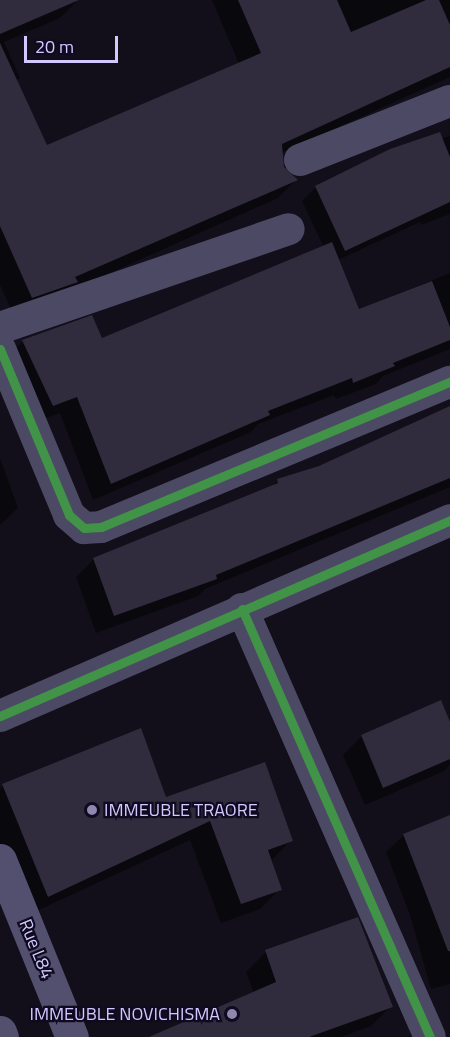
<!DOCTYPE html>
<html>
<head>
<meta charset="utf-8">
<style>
	body { margin:0 }
	#map { position:relative; width:450px; height:1037px; overflow:hidden; background:#120f1a; font-family:"Titillium Web",sans-serif }
	div>[style] { position:absolute }
	.shadow>* { inset:0; background:#0007 }
	.building>* { inset:0; background:#302c3e }
	.street>* { height:32px; margin:-16px; padding:0 16px; transform-origin:16px; border-radius:16px; background:#4c4964 }
	.secondary>* { height:33px; margin:-16.5px; padding:0 16.5px; transform-origin:16.5px; border-radius:16.5px; background:#53506f }
	.cycleway>* { height:9px; margin:-4.5px; padding:0 4.5px; transform-origin:4.5px; border-radius:4.5px; background:#419447 }
	.dots>* { width:16px; height:16px; translate:-50% -50%; box-sizing:border-box; border:3px solid #0f0a1f; border-radius:50% }
	span { translate:-50% -50%; white-space:nowrap; text-align:center; line-height:1.15; -webkit-text-stroke:4.5px #0f0a1f; paint-order:stroke }
	.poi-label { font-size:18px; color:#d1c9ff }
	.left { translate:0 -50%; text-align:left }
	.right { translate:-100% -50%; text-align:right }
	.street-label { font-size:18px; color:#d1c9ff }
	.scale { position:absolute; left:24px; top:36px; width:94px; height:27px; box-sizing:border-box; border:3px solid #d1c9ff; border-top:0; padding-left:8px; font-size:18px; line-height:21px; white-space:nowrap; color:#d1c9ff; -webkit-text-stroke:4px #0f0a1f; paint-order:stroke }
</style>
</head>
<body>
<div id="map">
	<div class="shadow">
		<i style="clip-path:polygon(0 0,78px 0,60px 18px,4px 42px,20px 78px,16px 82px,47px 147px,239px 64px,212px 0,450px 0,450px 77px,281px 153px,282px 168px,296px 180px,278px 198px,14px 316px,0 285px)"></i>
		<i style="clip-path:polygon(450px 136px,450px 214px,421px 225px,420px 222px,338px 260px,358px 311px,450px 273px,450px 349px,383px 376px,376px 384px,336px 399px,334px 395px,258px 424px,251px 432px,93px 500px,60px 413px,35px 422px,6px 358px,23px 341px,101px 339px,324px 248px,302px 201px,316px 187px,391px 151px)"></i>
		<i style="clip-path:polygon(450px 408px,450px 487px,205px 589px,198px 596px,96px 633px,76px 577px,94px 559px,270px 488px,278px 481px,320px 467px)"></i>
		<i style="clip-path:polygon(0 458px,18px 508px,0 525px)"></i>
		<i style="clip-path:polygon(440px 702px,450px 726px,450px 765px,444px 771px,365px 805px,343px 755px,362px 736px)"></i>
		<i style="clip-path:polygon(3px 785px,165px 799px,291px 840px,272px 860px,280px 889px,260px 909px,221px 923px,190px 840px,28px 915px,0 846px,0 789px)"></i>
		<i style="clip-path:polygon(450px 817px,450px 984px,431px 989px,410px 915px,386px 852px,404px 835px)"></i>
		<i style="clip-path:polygon(266px 952px,391px 1006px,371px 1026px,341px 1037px,152px 1037px,254px 993px,246px 972px)"></i>
	</div>
	<div class="building">
		<i style="clip-path:polygon(0 0,79px 0,0 34px)"></i>
		<i style="clip-path:polygon(238px 0,337px 0,351px 32px,426px 0,439px 0,450px 25px,450px 67px,282px 144px,284px 167px,298px 180px,75px 277px,78px 282px,32px 298px,0 226px,0 43px,47px 145px,261px 53px)"></i>
		<i style="clip-path:polygon(440px 132px,450px 157px,450px 202px,345px 251px,315px 186px,390px 149px)"></i>
		<i style="clip-path:polygon(332px 242px,359px 309px,432px 281px,450px 327px,450px 340px,393px 363px,395px 366px,353px 383px,352px 378px,268px 411px,270px 415px,111px 484px,77px 397px,53px 406px,22px 340px,92px 315px,102px 338px)"></i>
		<i style="clip-path:polygon(450px 406px,450px 478px,216px 575px,217px 579px,114px 616px,93px 558px,278px 483px,277px 479px,319px 466px)"></i>
		<i style="clip-path:polygon(441px 700px,450px 722px,450px 759px,383px 788px,361px 735px)"></i>
		<i style="clip-path:polygon(141px 728px,166px 797px,265px 762px,293px 841px,268px 850px,282px 890px,241px 904px,210px 821px,48px 897px,2px 784px)"></i>
		<i style="clip-path:polygon(450px 815px,450px 951px,448px 951px,403px 834px)"></i>
		<i style="clip-path:polygon(358px 917px,393px 1007px,309px 1037px,149px 1037px,276px 982px,265px 950px)"></i>
	</div>
	<div class="street">
		<i style="left:300px;top:160px;width:161px;rotate:-21.5deg"></i>
		<i style="left:0;top:328px;width:305px;rotate:-18.9deg"></i>
		<i style="left:0;top:349px;width:180px;rotate:67.4deg"></i>
		<i style="left:69px;top:515px;width:20px;rotate:41deg"></i>
		<i style="left:84px;top:528px;width:17px;rotate:-3deg"></i>
		<i style="left:101px;top:527px;width:378px;rotate:-22.6deg"></i>
		<i style="left:242px;top:609px;width:467px;rotate:66.3deg"></i>
		<i style="left:0;top:716px;width:491px;rotate:-23.5deg"></i>
	</div>
	<div class="secondary">
		<i style="left:0;top:860px;width:191px;rotate:67.9deg"></i>
		<i style="left:0;top:1032px;width:5px;rotate:68deg"></i>
	</div>
	<div class="cycleway">
		<i style="left:0;top:349px;width:180px;rotate:67.4deg"></i>
		<i style="left:69px;top:515px;width:20px;rotate:41deg"></i>
		<i style="left:84px;top:528px;width:17px;rotate:-3deg"></i>
		<i style="left:101px;top:527px;width:378px;rotate:-22.6deg"></i>
		<i style="left:242px;top:609px;width:467px;rotate:66.3deg"></i>
		<i style="left:0;top:716px;width:491px;rotate:-23.5deg"></i>
	</div>
	<div class="dots">
		<i style="left:92px;top:810px;background:#8e88af"></i>
		<i style="left:232px;top:1014px;background:#8e88af"></i>
	</div>
	<div class="poi-label">
		<span class="left" style="left:104px;top:810px">IMMEUBLE TRAORE</span>
		<span class="right" style="left:220px;top:1014px">IMMEUBLE NOVICHISMA</span>
	</div>
	<div class="street-label">
		<span style="left:36px;top:949px;rotate:68deg">Rue L84</span>
	</div>
	<div class="scale">20 m</div>
</div>
</body>
</html>
